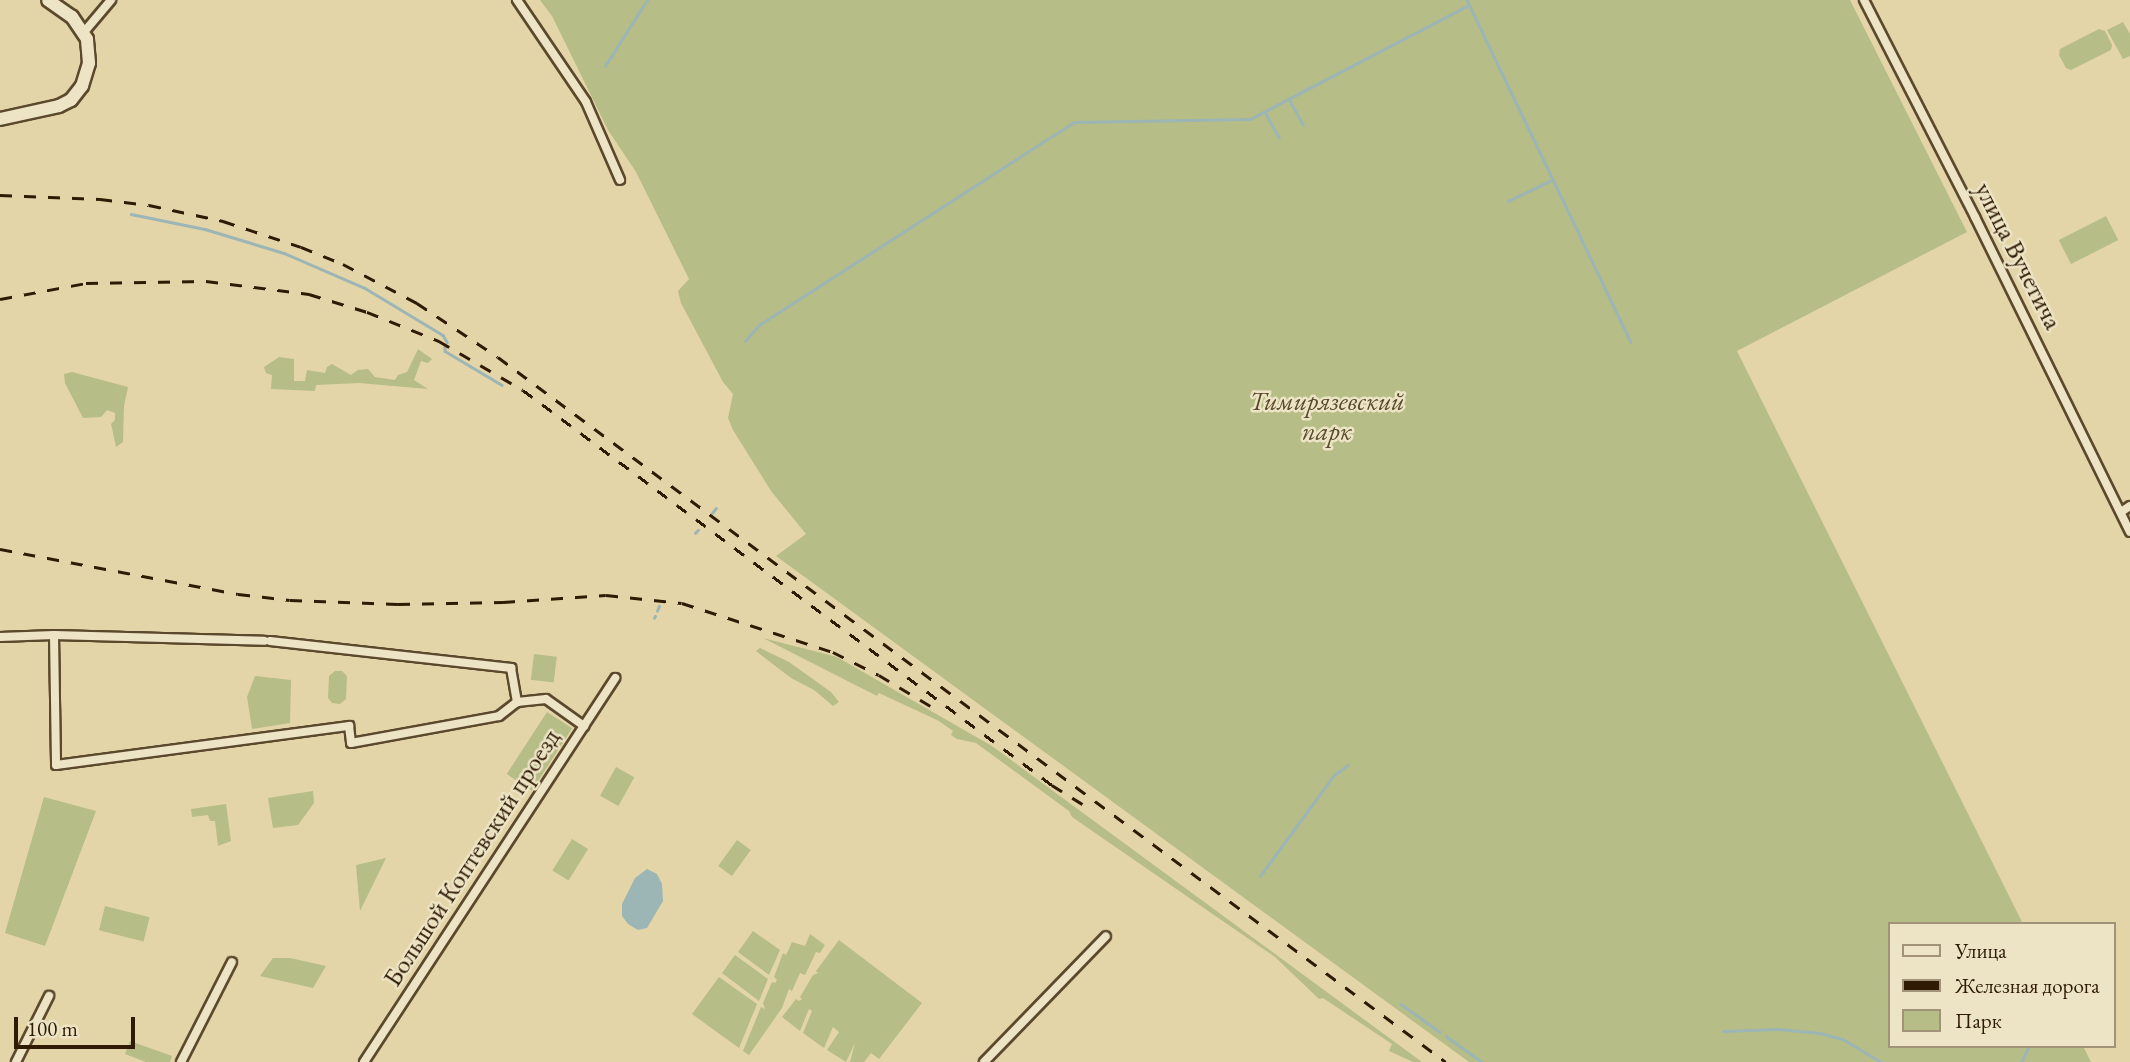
<!DOCTYPE html>
<html>
<head>
<meta charset="utf-8">
<style>
	body { margin:0 }
	#map { position:relative; width:2130px; height:1062px; overflow:hidden; background:#e4d5a8; font-family:"EB Garamond",serif }
	div>[style] { position:absolute }
	.green>* { inset:0; background:#b6bd86; transform-origin:0 0 }
	.water>* { inset:0; background:#9cb5b5 }
	.stream>* { height:2.5px; margin:-1.25px; padding:0 1.25px; transform-origin:1.25px; border-radius:1.25px; background:#9cb5b5 }
	.roads { filter:drop-shadow(2px 0 #5c492d) drop-shadow(-2px 0 #5c492d) drop-shadow(0 2px #5c492d) drop-shadow(0 -2px #5c492d) }
	.street>* { height:8px; margin:-4px; padding:0 4px; transform-origin:4px; border-radius:4px; background:#ede4c6 }
	.secondary>* { height:12px; margin:-6px; padding:0 6px; transform-origin:6px; border-radius:6px; background:#ede4c6 }
	.rail>* { height:2.5px; margin-top:-1.25px; transform-origin:0; background:repeating-linear-gradient(90deg,#2f1a04 0 12px,transparent 0 24px) }
	span { translate:-50% -50%; white-space:nowrap; text-align:center; line-height:1.15; -webkit-text-stroke:5px #ede4c6; paint-order:stroke }
	.street-label { font-size:26px; color:#2f1a04 }
	.park-label { font-size:26px; color:#584b2b; font-style:italic }
	.legend { position:absolute; left:1888px; top:922px; width:228px; height:126px; box-sizing:border-box; background:#ede4c6; border:2px solid #a19378; margin:0; padding:9px 12px; list-style:none; font-size:21px; color:#2f1a04 }
	.legend li { display:flex; align-items:center; gap:14px; height:35px }
	.legend b { width:35px; border:2px solid #a19378 }
	.scale { position:absolute; left:14px; top:1017px; width:121px; height:32px; box-sizing:border-box; border:4px solid #2f1a04; border-top:0; padding-left:9px; font-size:21px; line-height:24px; white-space:nowrap; color:#2f1a04; -webkit-text-stroke:5px #ede4c6; paint-order:stroke }
</style>
</head>
<body>
<div id="map">
	<div class="green">
		<i style="clip-path:polygon(540px 0,1850px 0,1967px 232px,1737px 351px,2023px 924px,1890px 924px,1890px 1046px,2083px 1046px,2091px 1062px,1469px 1062px,776px 556px,806px 534px,771px 491px,733px 430px,728px 418px,733px 394px,723px 382px,681px 303px,678px 291px,689px 279px,636px 172px,608px 130px,552px 16px)"></i>
		<i style="clip-path:polygon(2123px 22px,2130px 34px,2130px 56px,2123px 59px,2107px 30px)"></i>
		<i style="clip-path:polygon(2099px 29px,2105px 31px,2112px 45px,2111px 50px,2071px 70px,2066px 68px,2059px 55px,2060px 49px)"></i>
		<i style="left:2106px;top:216px;width:27px;height:53px;rotate:63deg"></i>
		<i style="clip-path:polygon(418px 349px,432px 359px,428px 363px,421px 361px,414px 380px,428px 389px,359px 383px,316px 385px,315px 391px,271px 389px,272px 375px,266px 373px,264px 367px,279px 357px,294px 359px,294px 381px,305px 381px,307px 370px,325px 373px,327px 367px,332px 364px,351px 375px,358px 370px,368px 369px,375px 377px,395px 380px,398px 375px,407px 372px)"></i>
		<i style="clip-path:polygon(72px 372px,128px 387px,124px 406px,123px 442px,116px 447px,111px 424px,115px 420px,115px 413px,107px 410px,101px 417px,83px 418px,65px 383px,64px 374px)"></i>
		<i style="clip-path:polygon(763px 638px,837px 657px,992px 746px,1422px 1062px,1413px 1062px,1389px 1051px,1392px 1044px,1323px 998px,1319px 999px,1275px 957px,1072px 817px,1069px 811px,976px 743px,957px 739px,951px 735px,953px 731px,939px 721px,879px 693px,877px 696px)"></i>
		<i style="clip-path:polygon(760px 648px,789px 662px,831px 692px,839px 702px,833px 706px,814px 690px,791px 678px,756px 651px)"></i>
		<i style="left:534px;top:654px;width:23px;height:26px;rotate:7deg"></i>
		<i style="clip-path:polygon(335px 671px,342px 671px,347px 676px,346px 699px,340px 704px,332px 703px,328px 698px,329px 676px)"></i>
		<i style="clip-path:polygon(255px 676px,291px 680px,290px 723px,252px 729px,247px 697px)"></i>
		<i style="left:547px;top:712px;width:30px;height:74px;rotate:33deg"></i>
		<i style="left:616px;top:767px;width:21px;height:33px;rotate:29deg"></i>
		<i style="clip-path:polygon(313px 791px,314px 803px,298px 825px,273px 828px,268px 798px)"></i>
		<i style="clip-path:polygon(44px 797px,96px 811px,45px 946px,5px 933px)"></i>
		<i style="clip-path:polygon(226px 804px,231px 841px,218px 846px,215px 821px,210px 821px,208px 815px,192px 817px,191px 809px)"></i>
		<i style="left:572px;top:839px;width:19px;height:37px;rotate:32deg"></i>
		<i style="left:737px;top:840px;width:17px;height:32px;rotate:36deg"></i>
		<i style="clip-path:polygon(386px 858px,360px 911px,356px 865px)"></i>
		<i style="left:105px;top:906px;width:46px;height:25px;rotate:14deg"></i>
		<i style="clip-path:polygon(753px 931px,780px 950px,769px 975px,738px 952px)"></i>
		<i style="clip-path:polygon(810px 934px,825px 945px,820px 953px,816px 952px,805px 975px,800px 973px,792px 991px,789px 989px,782px 1008px,749px 1055px,743px 1051px,761px 1007px,765px 1009px,763px 1003px,772px 982px,775px 983px,777px 980px,774px 977px,783px 953px,786px 955px,792px 942px,805px 946px)"></i>
		<i style="clip-path:polygon(839px 940px,922px 1003px,879px 1059px,871px 1053px,864px 1062px,850px 1062px,855px 1043px,846px 1062px,827px 1050px,839px 1032px,833px 1027px,824px 1048px,803px 1033px,812px 1011px,809px 1009px,800px 1031px,782px 1017px,796px 999px,799px 1001px,802px 999px,800px 997px,813px 975px,818px 973px,816px 971px)"></i>
		<i style="clip-path:polygon(735px 955px,768px 979px,759px 1001px,722px 973px)"></i>
		<i style="clip-path:polygon(273px 958px,290px 958px,326px 966px,313px 988px,260px 976px)"></i>
		<i style="clip-path:polygon(719px 977px,757px 1004px,739px 1048px,692px 1014px)"></i>
		<i style="clip-path:polygon(130px 1041px,172px 1056px,170px 1062px,146px 1062px,125px 1054px)"></i>
	</div>
	<div class="water">
		<i style="clip-path:polygon(647px 869px,657px 874px,662px 884px,663px 901px,647px 928px,638px 930px,628px 924px,622px 916px,622px 904px,635px 878px)"></i>
	</div>
	<div class="stream">
		<i style="left:1467px;top:0;width:379px;rotate:64.4deg"></i>
		<i style="left:605px;top:66px;width:78px;rotate:-57.5deg"></i>
		<i style="left:1289px;top:99px;width:29px;rotate:61deg"></i>
		<i style="left:1265px;top:112px;width:29px;rotate:61deg"></i>
		<i style="left:1051px;top:137px;width:27px;rotate:-33deg"></i>
		<i style="left:1074px;top:122px;width:176px;rotate:-1deg"></i>
		<i style="left:1250px;top:119px;width:247px;rotate:-27.5deg"></i>
		<i style="left:1508px;top:201px;width:49px;rotate:-25.5deg"></i>
		<i style="left:131px;top:214px;width:76px;rotate:11.5deg"></i>
		<i style="left:205px;top:229px;width:83px;rotate:16.9deg"></i>
		<i style="left:284px;top:253px;width:88px;rotate:23.4deg"></i>
		<i style="left:365px;top:288px;width:91px;rotate:31.1deg"></i>
		<i style="left:443px;top:335px;width:8px;rotate:60deg"></i>
		<i style="left:745px;top:341px;width:21px;rotate:-49deg"></i>
		<i style="left:759px;top:325px;width:344px;rotate:-32.8deg"></i>
		<i style="left:445px;top:347px;width:4px;rotate:90deg"></i>
		<i style="left:445px;top:351px;width:66px;rotate:30.8deg"></i>
		<i style="left:712px;top:513px;width:6px;rotate:-51deg"></i>
		<i style="left:695px;top:533px;width:4px;rotate:-45deg"></i>
		<i style="left:657px;top:611px;width:5px;rotate:-68deg"></i>
		<i style="left:654px;top:618px;width:2px;rotate:-63deg"></i>
		<i style="left:1260px;top:876px;width:125px;rotate:-53.8deg"></i>
		<i style="left:1334px;top:775px;width:17px;rotate:-36deg"></i>
		<i style="left:1401px;top:1004px;width:48px;rotate:35.7deg"></i>
		<i style="left:1723px;top:1031px;width:55px;rotate:-2.1deg"></i>
		<i style="left:1778px;top:1029px;width:42px;rotate:5.4deg"></i>
		<i style="left:1820px;top:1033px;width:24px;rotate:15deg"></i>
		<i style="left:1843px;top:1039px;width:44px;rotate:31.2deg"></i>
		<i style="left:1446px;top:1036px;width:44px;rotate:35.8deg"></i>
		<i style="left:2021px;top:1062px;width:18px;rotate:-63deg"></i>
	</div>
	<div class="roads">
		<div class="street">
			<i style="left:517px;top:0;width:123px;rotate:55.9deg"></i>
			<i style="left:586px;top:102px;width:85px;rotate:66.4deg"></i>
			<i style="left:1864px;top:0;width:244px;rotate:62.9deg"></i>
			<i style="left:1975px;top:217px;width:351px;rotate:63.8deg"></i>
			<i style="left:84px;top:32px;width:42px;rotate:-49.8deg"></i>
			<i style="left:2121px;top:512px;width:11px;rotate:-34deg"></i>
			<i style="left:54px;top:635px;width:130px;rotate:89.1deg"></i>
			<i style="left:56px;top:765px;width:296px;rotate:-7.6deg"></i>
			<i style="left:349px;top:726px;width:17px;rotate:83deg"></i>
			<i style="left:351px;top:743px;width:150px;rotate:-10.3deg"></i>
			<i style="left:499px;top:716px;width:23px;rotate:-38deg"></i>
			<i style="left:0;top:637px;width:54px;rotate:-2.1deg"></i>
			<i style="left:54px;top:635px;width:210px;rotate:1.6deg"></i>
			<i style="left:270px;top:641px;width:243px;rotate:6.4deg"></i>
			<i style="left:511px;top:668px;width:35px;rotate:80deg"></i>
			<i style="left:517px;top:702px;width:29px;rotate:-6deg"></i>
			<i style="left:546px;top:699px;width:47px;rotate:35.4deg"></i>
			<i style="left:16px;top:1062px;width:74px;rotate:-63.4deg"></i>
			<i style="left:181px;top:1062px;width:112px;rotate:-63deg"></i>
			<i style="left:364px;top:1062px;width:459px;rotate:-56.8deg"></i>
			<i style="left:984px;top:1062px;width:175px;rotate:-45.9deg"></i>
		</div>
		<div class="secondary">
			<i style="left:0;top:119px;width:60px;rotate:-12.4deg"></i>
			<i style="left:59px;top:106px;width:13px;rotate:-27deg"></i>
			<i style="left:71px;top:100px;width:18px;rotate:-52deg"></i>
			<i style="left:82px;top:86px;width:24px;rotate:-73deg"></i>
			<i style="left:89px;top:63px;width:24px;rotate:-95deg"></i>
			<i style="left:87px;top:39px;width:27px;rotate:-124deg"></i>
			<i style="left:72px;top:17px;width:29px;rotate:-145deg"></i>
		</div>
	</div>
	<div class="rail">
		<i style="left:0;top:195px;width:100px;rotate:2.3deg"></i>
		<i style="left:100px;top:199px;width:49px;rotate:7deg"></i>
		<i style="left:149px;top:205px;width:76px;rotate:12.2deg"></i>
		<i style="left:223px;top:221px;width:82px;rotate:18.4deg"></i>
		<i style="left:301px;top:247px;width:45px;rotate:22deg"></i>
		<i style="left:343px;top:264px;width:84px;rotate:27.8deg"></i>
		<i style="left:417px;top:303px;width:97px;rotate:33.7deg"></i>
		<i style="left:498px;top:357px;width:1181px;rotate:36.64deg"></i>
		<i style="left:0;top:299px;width:87px;rotate:-10.5deg"></i>
		<i style="left:86px;top:283px;width:120px;rotate:-1deg"></i>
		<i style="left:206px;top:281px;width:104px;rotate:7.2deg"></i>
		<i style="left:309px;top:294px;width:61px;rotate:17.2deg"></i>
		<i style="left:367px;top:312px;width:78px;rotate:21.9deg"></i>
		<i style="left:439px;top:341px;width:97px;rotate:30.3deg"></i>
		<i style="left:523px;top:390px;width:660px;rotate:36.75deg"></i>
		<i style="left:1052px;top:785px;width:39px;rotate:32deg"></i>
		<i style="left:0;top:549px;width:242px;rotate:10.7deg"></i>
		<i style="left:238px;top:594px;width:52px;rotate:6.6deg"></i>
		<i style="left:290px;top:600px;width:108px;rotate:2.1deg"></i>
		<i style="left:398px;top:604px;width:105px;rotate:-1.1deg"></i>
		<i style="left:503px;top:602px;width:103px;rotate:-3.9deg"></i>
		<i style="left:606px;top:595px;width:76px;rotate:6deg"></i>
		<i style="left:682px;top:603px;width:159px;rotate:18deg"></i>
		<i style="left:833px;top:652px;width:51px;rotate:26.6deg"></i>
		<i style="left:879px;top:675px;width:70px;rotate:31deg"></i>
	</div>
	<div class="street-label">
		<span style="left:2018px;top:256px;rotate:63deg">улица Вучетича</span>
		<span style="left:472px;top:858px;rotate:-57deg">Большой Коптевский проезд</span>
	</div>
	<div class="park-label">
		<span style="left:1327px;top:417px">Тимирязевский<br>парк</span>
	</div>
	<ul class="legend">
	<li><b style="height:9px;background:#ede4c6"></b>Улица</li>
	<li><b style="height:9px;background:#2f1a04"></b>Железная дорога</li>
	<li><b style="height:19px;background:#b6bd86"></b>Парк</li>
	</ul>
	<div class="scale">100 m</div>
</div>
</body>
</html>
